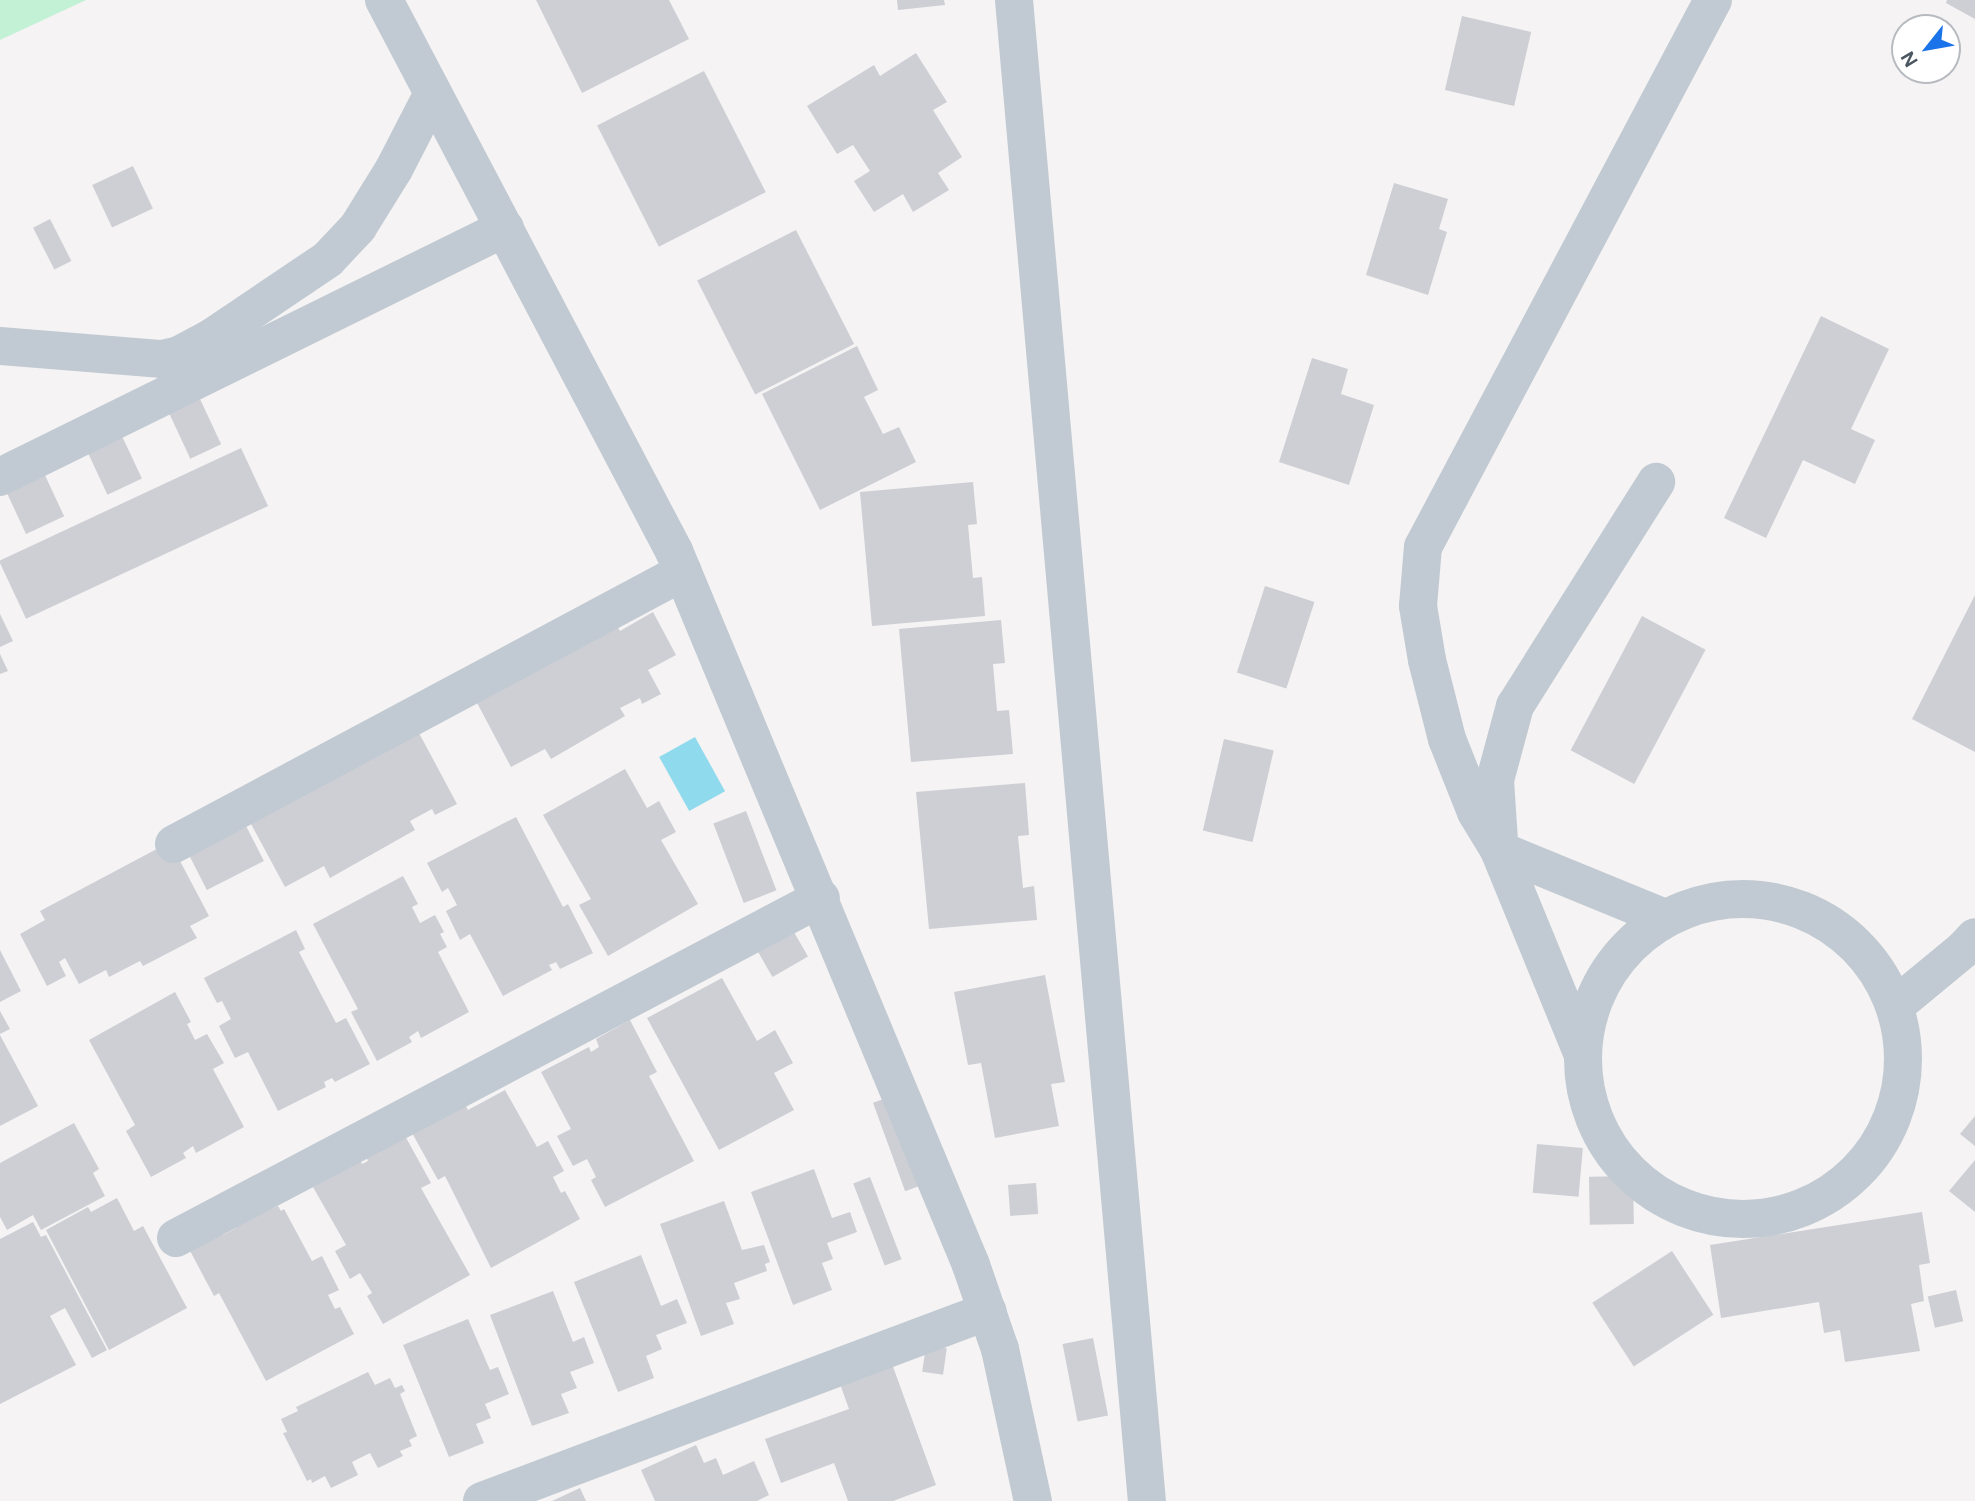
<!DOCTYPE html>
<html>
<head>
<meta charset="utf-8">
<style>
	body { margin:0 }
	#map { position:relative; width:1975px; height:1501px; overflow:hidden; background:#f5f3f3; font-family:"DM Sans",sans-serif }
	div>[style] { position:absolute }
	.green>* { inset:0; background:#c3f1d5 }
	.water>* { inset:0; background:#90daee; transform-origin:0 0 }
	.building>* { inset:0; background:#cdcfd5; transform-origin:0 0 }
	.minor>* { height:38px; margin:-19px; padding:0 19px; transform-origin:19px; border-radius:19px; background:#c1cad2 }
	.minor>.ring { margin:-19px; padding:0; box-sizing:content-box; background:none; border:38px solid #c1cad2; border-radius:50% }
	span { translate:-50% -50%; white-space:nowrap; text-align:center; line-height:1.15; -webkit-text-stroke:7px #fff; paint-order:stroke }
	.north { position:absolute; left:1891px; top:14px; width:70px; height:70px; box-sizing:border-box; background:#fff; border:2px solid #b7bbc0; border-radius:50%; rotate:239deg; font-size:19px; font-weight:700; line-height:28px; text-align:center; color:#4a5661 }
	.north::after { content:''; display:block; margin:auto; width:24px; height:32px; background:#1a73e8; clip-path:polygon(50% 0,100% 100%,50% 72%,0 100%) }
</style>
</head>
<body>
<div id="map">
	<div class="green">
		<i style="clip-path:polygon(0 0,86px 0,0 40px)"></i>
	</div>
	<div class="water">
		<i style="left:695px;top:737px;width:62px;height:41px;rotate:61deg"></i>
	</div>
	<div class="building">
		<i style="clip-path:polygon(536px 0,669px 0,689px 39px,582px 93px)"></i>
		<i style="clip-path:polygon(897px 0,944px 0,945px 5px,898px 10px)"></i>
		<i style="clip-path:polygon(1947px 0,1975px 0,1975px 19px,1946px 3px)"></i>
		<i style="left:1462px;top:16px;width:71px;height:76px;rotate:13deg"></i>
		<i style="clip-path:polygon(916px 53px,947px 102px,933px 110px,962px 157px,938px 173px,949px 190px,913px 212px,903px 194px,874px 212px,854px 181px,870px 171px,853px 145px,837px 154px,807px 106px,874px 65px,880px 76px)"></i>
		<i style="left:704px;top:71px;width:136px;height:120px;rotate:63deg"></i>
		<i style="left:133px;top:166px;width:47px;height:45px;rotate:65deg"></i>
		<i style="clip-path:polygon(1394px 183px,1448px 199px,1439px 229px,1447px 232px,1428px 295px,1366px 275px)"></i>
		<i style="left:50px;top:219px;width:47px;height:19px;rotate:63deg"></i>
		<i style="left:796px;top:230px;width:128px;height:111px;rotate:63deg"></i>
		<i style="clip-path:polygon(1821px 316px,1889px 349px,1851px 429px,1875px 440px,1855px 484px,1803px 460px,1766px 538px,1724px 518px)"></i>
		<i style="clip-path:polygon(857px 346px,878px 390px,864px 397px,883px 434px,899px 427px,916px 462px,820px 510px,762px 394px)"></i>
		<i style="clip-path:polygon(1312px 358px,1348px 369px,1341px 394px,1374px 405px,1349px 485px,1279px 462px)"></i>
		<i style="left:200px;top:399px;width:50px;height:34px;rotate:65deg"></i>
		<i style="left:122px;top:436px;width:47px;height:38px;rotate:65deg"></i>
		<i style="left:241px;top:448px;width:64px;height:267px;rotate:65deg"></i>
		<i style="left:43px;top:471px;width:50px;height:42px;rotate:65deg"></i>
		<i style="clip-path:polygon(973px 482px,977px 524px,968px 525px,973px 578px,982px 577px,985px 616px,872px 626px,860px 492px)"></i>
		<i style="left:1265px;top:586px;width:52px;height:91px;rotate:18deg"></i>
		<i style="clip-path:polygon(1975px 595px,1975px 752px,1912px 719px)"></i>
		<i style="clip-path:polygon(653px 612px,676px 655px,648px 670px,661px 694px,642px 704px,640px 698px,620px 708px,625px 716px,551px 759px,545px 749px,511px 767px,475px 699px,616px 624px,620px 631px)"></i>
		<i style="clip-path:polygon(0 614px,13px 641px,0 647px)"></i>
		<i style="left:1642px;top:616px;width:72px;height:152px;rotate:28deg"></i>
		<i style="clip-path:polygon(1001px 620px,1005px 663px,993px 664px,997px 711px,1009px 710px,1013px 754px,911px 762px,899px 629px)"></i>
		<i style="clip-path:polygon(0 654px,8px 671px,0 674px)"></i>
		<i style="clip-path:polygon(412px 720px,457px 804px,435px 815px,432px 809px,410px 821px,415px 830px,330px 878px,324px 866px,285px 887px,243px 809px)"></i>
		<i style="left:1224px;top:739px;width:51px;height:94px;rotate:13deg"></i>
		<i style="clip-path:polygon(625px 769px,647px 808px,659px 801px,676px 832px,661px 840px,698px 904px,608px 956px,579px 905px,591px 899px,543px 815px)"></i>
		<i style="clip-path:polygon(1025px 783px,1029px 835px,1018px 836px,1023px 888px,1034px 886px,1037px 920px,929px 929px,916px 792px)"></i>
		<i style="left:746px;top:811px;width:85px;height:35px;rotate:69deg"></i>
		<i style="clip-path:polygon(516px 817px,563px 907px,568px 904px,593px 953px,560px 969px,556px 962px,549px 965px,552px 970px,503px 996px,470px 934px,460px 940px,446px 911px,457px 905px,448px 888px,442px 892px,427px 863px)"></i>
		<i style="left:243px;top:820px;width:46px;height:64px;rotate:63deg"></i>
		<i style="clip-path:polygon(170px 842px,209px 916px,190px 926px,197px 938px,143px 966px,140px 961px,109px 977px,106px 970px,79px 984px,65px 958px,59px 962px,66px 976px,47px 986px,20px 934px,45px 920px,40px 911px)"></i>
		<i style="clip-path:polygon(403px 876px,418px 904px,412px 907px,420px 923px,435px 915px,444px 932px,440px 934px,447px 947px,438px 952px,469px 1012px,421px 1038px,418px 1031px,409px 1037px,412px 1042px,377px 1061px,351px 1012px,358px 1009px,313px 924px)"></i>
		<i style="left:791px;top:927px;width:34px;height:41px;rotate:60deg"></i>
		<i style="clip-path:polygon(296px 930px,305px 949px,299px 952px,336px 1023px,346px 1018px,370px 1064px,335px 1082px,332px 1078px,324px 1082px,326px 1087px,278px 1111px,248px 1052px,235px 1058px,219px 1026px,231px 1019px,222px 1001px,217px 1003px,204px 978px)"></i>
		<i style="clip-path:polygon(0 950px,21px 991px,0 1002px)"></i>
		<i style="clip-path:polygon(1045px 975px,1065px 1082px,1051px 1084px,1059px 1126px,995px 1138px,981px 1063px,968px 1065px,954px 992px)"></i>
		<i style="clip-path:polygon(722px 978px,757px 1041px,775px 1030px,793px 1063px,774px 1073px,794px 1110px,719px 1150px,647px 1018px)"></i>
		<i style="clip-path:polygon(175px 992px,191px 1022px,187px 1024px,195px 1040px,207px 1034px,224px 1063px,213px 1069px,244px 1127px,196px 1153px,193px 1146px,183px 1153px,186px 1158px,151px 1177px,126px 1131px,135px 1125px,89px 1040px)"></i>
		<i style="clip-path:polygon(0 1011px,10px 1029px,0 1034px)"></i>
		<i style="clip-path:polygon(630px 1020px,657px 1072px,649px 1076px,694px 1161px,605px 1207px,591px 1180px,596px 1177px,587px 1159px,573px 1166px,557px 1136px,571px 1129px,541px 1072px,589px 1047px,591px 1052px,599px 1047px,596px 1039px)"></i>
		<i style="clip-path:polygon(0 1035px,38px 1106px,0 1126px)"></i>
		<i style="clip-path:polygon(505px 1090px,537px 1147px,548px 1141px,564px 1171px,553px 1177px,561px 1193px,565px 1191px,580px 1219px,491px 1268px,445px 1176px,438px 1180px,411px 1131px,465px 1104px,468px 1110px)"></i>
		<i style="left:889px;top:1097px;width:94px;height:17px;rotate:70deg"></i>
		<i style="clip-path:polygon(1975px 1116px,1975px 1146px,1960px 1134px)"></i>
		<i style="clip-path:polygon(74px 1123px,99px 1169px,93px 1173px,105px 1196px,41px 1230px,33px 1215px,7px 1230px,0 1217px,0 1163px)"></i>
		<i style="clip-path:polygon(404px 1134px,431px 1183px,421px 1188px,470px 1275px,383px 1324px,367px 1296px,372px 1293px,360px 1273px,350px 1279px,335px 1251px,346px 1245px,313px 1187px,360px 1160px,362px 1164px,368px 1161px,366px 1156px)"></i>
		<i style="left:1537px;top:1144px;width:46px;height:49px;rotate:5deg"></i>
		<i style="clip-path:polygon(1975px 1160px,1975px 1212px,1949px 1191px)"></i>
		<i style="clip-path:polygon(814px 1169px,832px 1218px,850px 1212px,857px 1232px,827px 1243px,833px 1259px,822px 1263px,832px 1290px,793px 1305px,751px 1192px)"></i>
		<i style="left:1633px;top:1176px;width:48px;height:44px;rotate:89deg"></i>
		<i style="left:870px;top:1177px;width:88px;height:18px;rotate:69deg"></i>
		<i style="left:1036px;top:1183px;width:31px;height:28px;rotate:86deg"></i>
		<i style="clip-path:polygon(117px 1198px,134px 1231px,143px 1226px,187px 1308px,109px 1350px,46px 1230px,88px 1207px,91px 1212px)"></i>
		<i style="clip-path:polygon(724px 1201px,742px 1250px,764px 1245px,770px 1262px,765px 1264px,767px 1271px,734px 1283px,740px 1299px,726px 1303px,734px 1324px,701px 1336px,660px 1224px)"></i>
		<i style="clip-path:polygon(278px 1206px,281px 1211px,284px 1209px,312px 1261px,322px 1256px,339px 1290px,328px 1295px,335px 1309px,340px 1307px,354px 1334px,266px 1381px,219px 1293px,214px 1296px,188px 1247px,221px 1230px,223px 1235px,236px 1228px,235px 1225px)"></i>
		<i style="clip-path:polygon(1922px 1212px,1930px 1263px,1919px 1265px,1924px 1301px,1911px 1304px,1920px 1351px,1845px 1362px,1840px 1330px,1824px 1333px,1819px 1302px,1721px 1318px,1710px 1245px)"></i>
		<i style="clip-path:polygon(33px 1222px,41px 1237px,46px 1235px,107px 1350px,92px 1358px,65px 1308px,50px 1316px,76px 1365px,0 1404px,0 1239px)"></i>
		<i style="left:1672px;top:1251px;width:76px;height:95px;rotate:57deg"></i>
		<i style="clip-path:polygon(641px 1255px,661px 1306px,677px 1299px,687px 1323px,656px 1335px,662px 1349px,646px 1356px,654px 1378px,618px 1392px,574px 1282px)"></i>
		<i style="left:1956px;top:1290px;width:32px;height:29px;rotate:77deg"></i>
		<i style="clip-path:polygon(553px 1291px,573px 1342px,584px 1337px,594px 1363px,570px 1372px,577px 1388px,561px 1394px,569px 1413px,532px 1426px,490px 1315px)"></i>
		<i style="clip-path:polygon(468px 1319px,490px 1370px,498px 1367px,509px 1394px,485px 1404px,491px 1418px,476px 1424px,484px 1443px,449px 1457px,403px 1345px)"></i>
		<i style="left:1093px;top:1338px;width:79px;height:31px;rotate:79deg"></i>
		<i style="left:926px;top:1345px;width:21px;height:27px;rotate:8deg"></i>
		<i style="clip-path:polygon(892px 1364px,936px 1485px,893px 1501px,848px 1501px,834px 1463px,781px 1483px,765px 1439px,849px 1409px,840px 1384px)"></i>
		<i style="clip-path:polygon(368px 1372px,375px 1385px,390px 1378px,395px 1388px,402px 1385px,405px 1391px,400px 1394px,417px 1436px,409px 1440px,412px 1446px,400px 1451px,403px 1456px,378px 1468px,370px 1453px,352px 1462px,358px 1475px,331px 1488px,325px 1476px,312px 1483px,311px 1479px,307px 1481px,283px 1433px,287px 1432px,281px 1419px,298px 1411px,296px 1407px)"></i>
		<i style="clip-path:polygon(696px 1445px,704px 1463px,716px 1458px,723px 1475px,754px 1461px,769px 1495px,757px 1501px,655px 1501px,641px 1470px)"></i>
		<i style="clip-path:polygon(580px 1488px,586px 1501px,552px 1501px)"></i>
	</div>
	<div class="minor">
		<i style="left:384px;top:0;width:623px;rotate:62.24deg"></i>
		<i style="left:674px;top:551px;width:773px;rotate:67.41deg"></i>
		<i style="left:971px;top:1265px;width:89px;rotate:71deg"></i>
		<i style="left:1000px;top:1349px;width:156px;rotate:77.8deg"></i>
		<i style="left:1014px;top:0;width:1507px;rotate:84.94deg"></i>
		<i style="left:0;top:346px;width:163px;rotate:4.6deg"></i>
		<i style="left:162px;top:359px;width:17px;rotate:-13deg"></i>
		<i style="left:179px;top:355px;width:36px;rotate:-28deg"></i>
		<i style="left:211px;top:338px;width:141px;rotate:-34deg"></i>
		<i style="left:328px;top:259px;width:44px;rotate:-46.8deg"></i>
		<i style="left:358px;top:227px;width:68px;rotate:-58.2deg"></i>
		<i style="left:394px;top:169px;width:85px;rotate:-62.8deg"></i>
		<i style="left:0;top:477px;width:563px;rotate:-26.25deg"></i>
		<i style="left:1499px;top:841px;width:61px;rotate:-93.8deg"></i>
		<i style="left:1495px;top:780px;width:77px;rotate:-74.9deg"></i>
		<i style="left:1515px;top:706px;width:265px;rotate:-57.8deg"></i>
		<i style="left:174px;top:844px;width:577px;rotate:-28.12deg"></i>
		<i style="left:1499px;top:850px;width:179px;rotate:22.3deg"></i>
		<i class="ring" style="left:1583px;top:899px;width:282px;height:282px"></i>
		<i style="left:1895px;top:1006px;width:89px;rotate:-39.6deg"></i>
		<i style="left:1964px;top:949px;width:16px;rotate:-47deg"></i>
		<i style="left:1583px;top:1055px;width:222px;rotate:-112.3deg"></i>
		<i style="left:1499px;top:850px;width:44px;rotate:-121.2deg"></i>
		<i style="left:1476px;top:812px;width:79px;rotate:-111.7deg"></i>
		<i style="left:1447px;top:739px;width:81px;rotate:-104.2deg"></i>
		<i style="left:1427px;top:660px;width:55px;rotate:-99.5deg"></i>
		<i style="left:1418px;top:606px;width:59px;rotate:-85.2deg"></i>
		<i style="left:1423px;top:547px;width:619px;rotate:-62.07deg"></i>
		<i style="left:176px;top:1238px;width:729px;rotate:-27.8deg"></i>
		<i style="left:482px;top:1501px;width:540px;rotate:-20.58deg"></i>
	</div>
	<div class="north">N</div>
</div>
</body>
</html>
